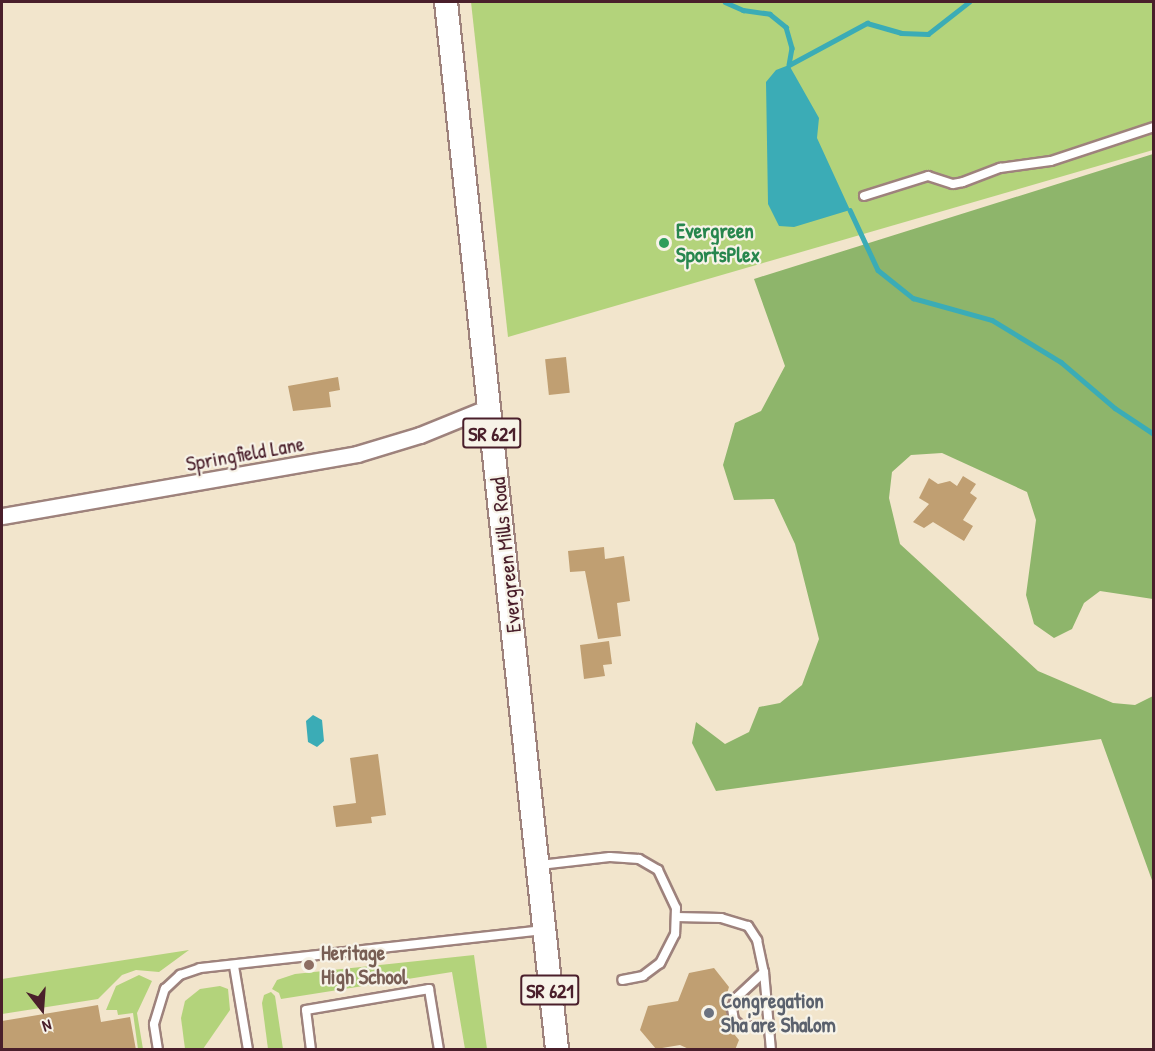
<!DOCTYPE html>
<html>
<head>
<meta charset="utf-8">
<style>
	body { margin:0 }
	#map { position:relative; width:1155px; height:1051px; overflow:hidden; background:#f2e5cc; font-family:"Patrick Hand",sans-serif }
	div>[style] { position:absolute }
	.green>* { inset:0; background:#b3d37b }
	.forest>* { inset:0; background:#8eb56b }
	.water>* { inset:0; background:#3bacb6 }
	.stream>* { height:4.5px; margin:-2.25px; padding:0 2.25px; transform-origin:2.25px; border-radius:2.25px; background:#3bacb6 }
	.building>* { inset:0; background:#c09f72; transform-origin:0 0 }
	.roads { filter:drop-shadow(2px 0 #9e827c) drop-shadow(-2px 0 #9e827c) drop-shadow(0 2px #9e827c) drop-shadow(0 -2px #9e827c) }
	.service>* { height:8px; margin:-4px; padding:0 4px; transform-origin:4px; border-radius:4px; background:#fff }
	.minor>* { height:15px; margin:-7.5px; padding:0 7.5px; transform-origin:7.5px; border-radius:7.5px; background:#fff }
	.primary>* { height:22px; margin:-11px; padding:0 11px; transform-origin:11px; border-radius:11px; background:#fff }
	.dots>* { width:16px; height:16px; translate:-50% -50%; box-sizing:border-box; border:3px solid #f7f3e8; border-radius:50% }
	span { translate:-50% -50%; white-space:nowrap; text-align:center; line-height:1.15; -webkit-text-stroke:4.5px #f7f3e8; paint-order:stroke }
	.shield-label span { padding:2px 4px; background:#f7f3e8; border:2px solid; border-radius:4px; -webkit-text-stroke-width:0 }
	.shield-label { font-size:20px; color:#4a1f2b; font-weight:700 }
	.leisure-label { font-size:21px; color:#27864d; font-weight:700 }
	.left { translate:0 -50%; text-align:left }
	.street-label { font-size:21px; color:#4a1f2b }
	.education-label { font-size:21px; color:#785e54; font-weight:700 }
	.worship-label { font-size:21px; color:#5b616d; font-weight:700 }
	.frame { position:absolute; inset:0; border:3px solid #4a1f2b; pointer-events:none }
	.north { position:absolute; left:12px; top:979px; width:60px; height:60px; -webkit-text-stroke:4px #f7f3e8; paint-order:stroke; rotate:163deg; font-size:16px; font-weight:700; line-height:24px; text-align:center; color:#4a1f2b }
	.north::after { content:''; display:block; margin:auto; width:21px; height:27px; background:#4a1f2b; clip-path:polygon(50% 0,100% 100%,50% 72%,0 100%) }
</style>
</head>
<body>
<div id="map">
	<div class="green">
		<i style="clip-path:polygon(471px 2px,1153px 2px,1153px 150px,508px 337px)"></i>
		<i style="clip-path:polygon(189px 950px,159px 972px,136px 970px,122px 975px,98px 999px,2px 1014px,2px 979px)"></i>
		<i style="clip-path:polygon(474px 955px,487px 1049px,465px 1049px,452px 972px,281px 999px,279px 993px,272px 989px,277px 980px,295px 974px)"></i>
		<i style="clip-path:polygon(139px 975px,152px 981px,137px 1013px,143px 1049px,138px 1049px,133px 1013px,118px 1015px,117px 1010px,106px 1010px,116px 986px)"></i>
		<i style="clip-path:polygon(220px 986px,228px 989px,230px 1010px,203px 1049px,185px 1049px,181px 1018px,185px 1001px,200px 989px)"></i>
		<i style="clip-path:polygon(271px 992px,275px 996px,283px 1049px,268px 1049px,262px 1003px,264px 995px)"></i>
	</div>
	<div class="forest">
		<i style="clip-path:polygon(1153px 154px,1153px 599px,1100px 591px,1084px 603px,1072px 629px,1054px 638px,1034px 624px,1026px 595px,1036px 520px,1027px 492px,942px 453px,911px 455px,892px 472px,889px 498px,900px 544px,1038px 671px,1113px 703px,1135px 705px,1153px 696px,1153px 883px,1101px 739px,716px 791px,692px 743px,696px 722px,725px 744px,749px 732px,759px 707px,780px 703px,802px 685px,819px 639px,795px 544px,774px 499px,734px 500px,723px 465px,735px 423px,761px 411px,785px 366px,754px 279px)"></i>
	</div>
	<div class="water">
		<i style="clip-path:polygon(789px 65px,819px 118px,817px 138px,850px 210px,794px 227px,779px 226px,768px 204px,766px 82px,776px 70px)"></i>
		<i style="clip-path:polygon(313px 715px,322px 720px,324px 741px,317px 747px,308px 742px,306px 721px)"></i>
	</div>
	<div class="stream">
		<i style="left:725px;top:2px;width:20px;rotate:24deg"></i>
		<i style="left:743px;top:10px;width:27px;rotate:8deg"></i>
		<i style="left:770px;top:14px;width:21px;rotate:39deg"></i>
		<i style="left:786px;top:27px;width:22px;rotate:74deg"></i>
		<i style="left:792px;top:48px;width:17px;rotate:100deg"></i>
		<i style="left:789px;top:65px;width:89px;rotate:-28.3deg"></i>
		<i style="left:867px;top:23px;width:35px;rotate:16deg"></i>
		<i style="left:901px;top:33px;width:27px;rotate:2deg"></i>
		<i style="left:928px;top:34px;width:52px;rotate:-38deg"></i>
		<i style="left:850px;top:210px;width:66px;rotate:65deg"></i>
		<i style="left:878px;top:270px;width:45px;rotate:38.7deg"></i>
		<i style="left:913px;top:298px;width:82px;rotate:15.6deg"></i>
		<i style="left:992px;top:320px;width:81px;rotate:31.3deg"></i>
		<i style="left:1061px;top:362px;width:71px;rotate:40.4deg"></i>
		<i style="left:1115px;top:408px;width:47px;rotate:33.7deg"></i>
	</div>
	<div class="building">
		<i style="left:566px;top:357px;width:36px;height:21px;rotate:84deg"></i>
		<i style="clip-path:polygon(338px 377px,340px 390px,329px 392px,331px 407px,293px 411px,288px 386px)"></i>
		<i style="clip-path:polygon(963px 476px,976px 484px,970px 493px,977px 498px,963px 520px,973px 526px,964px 541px,933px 522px,924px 528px,913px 522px,929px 504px,919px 498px,929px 478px,938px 484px,950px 481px,957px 486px)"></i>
		<i style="clip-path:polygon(604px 547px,605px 559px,624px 556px,630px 601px,617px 603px,621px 636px,598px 639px,585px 571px,570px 572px,568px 551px)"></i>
		<i style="clip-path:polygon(609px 641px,612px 664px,603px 665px,605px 676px,584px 679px,580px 645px)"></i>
		<i style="clip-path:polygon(378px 754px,386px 815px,371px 817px,372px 823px,336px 827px,333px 806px,356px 803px,350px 758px)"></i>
		<i style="clip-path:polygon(714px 968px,729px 987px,722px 1009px,726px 1008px,728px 1021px,724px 1022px,739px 1040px,735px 1050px,691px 1050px,680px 1045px,656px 1049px,640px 1030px,648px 1006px,678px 1001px,689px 973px)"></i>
		<i style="clip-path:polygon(98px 1005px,101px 1022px,130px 1017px,136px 1050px,2px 1050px,2px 1021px)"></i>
	</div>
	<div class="roads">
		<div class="service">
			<i style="left:864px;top:196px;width:67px;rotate:-17.4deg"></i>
			<i style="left:928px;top:176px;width:26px;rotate:18deg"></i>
			<i style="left:953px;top:184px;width:10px;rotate:-11deg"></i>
			<i style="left:963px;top:182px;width:40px;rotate:-21deg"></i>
			<i style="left:1000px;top:168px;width:51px;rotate:-7.8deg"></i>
			<i style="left:1051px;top:161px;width:108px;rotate:-18.3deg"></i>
			<i style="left:540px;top:865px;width:70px;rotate:-6.5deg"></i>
			<i style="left:610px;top:857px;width:29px;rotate:4deg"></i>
			<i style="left:639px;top:859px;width:22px;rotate:30deg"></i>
			<i style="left:658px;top:870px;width:42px;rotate:64.7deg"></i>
			<i style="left:676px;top:908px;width:26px;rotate:92deg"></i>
			<i style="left:675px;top:934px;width:33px;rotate:117deg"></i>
			<i style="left:660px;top:963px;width:21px;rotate:143deg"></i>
			<i style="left:643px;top:976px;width:21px;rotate:169deg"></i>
			<i style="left:676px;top:917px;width:45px;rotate:1.3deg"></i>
			<i style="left:721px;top:918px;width:28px;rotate:17deg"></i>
			<i style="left:748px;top:926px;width:17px;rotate:57deg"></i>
			<i style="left:757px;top:940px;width:33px;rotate:78deg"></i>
			<i style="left:764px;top:972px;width:78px;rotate:84.9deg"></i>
			<i style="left:234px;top:966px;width:85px;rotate:80.5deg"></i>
			<i style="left:764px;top:972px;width:38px;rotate:137deg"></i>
			<i style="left:736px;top:998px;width:11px;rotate:112deg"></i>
			<i style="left:732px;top:1008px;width:12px;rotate:81deg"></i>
			<i style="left:734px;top:1020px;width:9px;rotate:41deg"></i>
			<i style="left:741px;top:1026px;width:29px"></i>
			<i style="left:158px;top:1050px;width:26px;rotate:-99deg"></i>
			<i style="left:154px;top:1024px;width:37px;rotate:-73deg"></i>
			<i style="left:165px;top:989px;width:21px;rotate:-43deg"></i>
			<i style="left:180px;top:975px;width:21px;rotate:-19deg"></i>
			<i style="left:200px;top:968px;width:344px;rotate:-6.3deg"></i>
			<i style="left:311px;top:1050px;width:40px;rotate:-97.1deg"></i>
			<i style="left:306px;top:1010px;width:125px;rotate:-9.7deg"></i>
			<i style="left:429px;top:989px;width:62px;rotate:80.7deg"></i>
		</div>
		<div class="minor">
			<i style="left:2px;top:516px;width:360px;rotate:-9.9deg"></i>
			<i style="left:357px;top:454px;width:66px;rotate:-16.8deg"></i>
			<i style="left:420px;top:435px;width:74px;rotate:-22.1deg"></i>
		</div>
		<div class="primary">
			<i style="left:446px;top:2px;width:1054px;rotate:83.95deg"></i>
		</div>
	</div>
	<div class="dots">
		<i style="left:664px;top:243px;background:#2e9e5b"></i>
		<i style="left:309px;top:965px;background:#8d6e63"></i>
		<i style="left:709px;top:1013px;background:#6b7280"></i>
	</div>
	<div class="shield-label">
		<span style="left:492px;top:433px">SR 621</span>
		<span style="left:550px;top:990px">SR 621</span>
	</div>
	<div class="leisure-label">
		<span class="left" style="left:676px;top:243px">Evergreen<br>SportsPlex</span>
	</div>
	<div class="street-label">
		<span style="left:245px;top:454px;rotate:-10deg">Springfield Lane</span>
		<span style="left:506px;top:555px;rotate:-96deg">Evergreen Mills Road</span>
	</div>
	<div class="education-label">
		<span class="left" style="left:321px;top:965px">Heritage<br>High School</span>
	</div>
	<div class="worship-label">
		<span class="left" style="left:721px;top:1013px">Congregation<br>Sha'are Shalom</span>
	</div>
	<div class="frame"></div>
	<div class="north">N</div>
</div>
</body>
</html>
